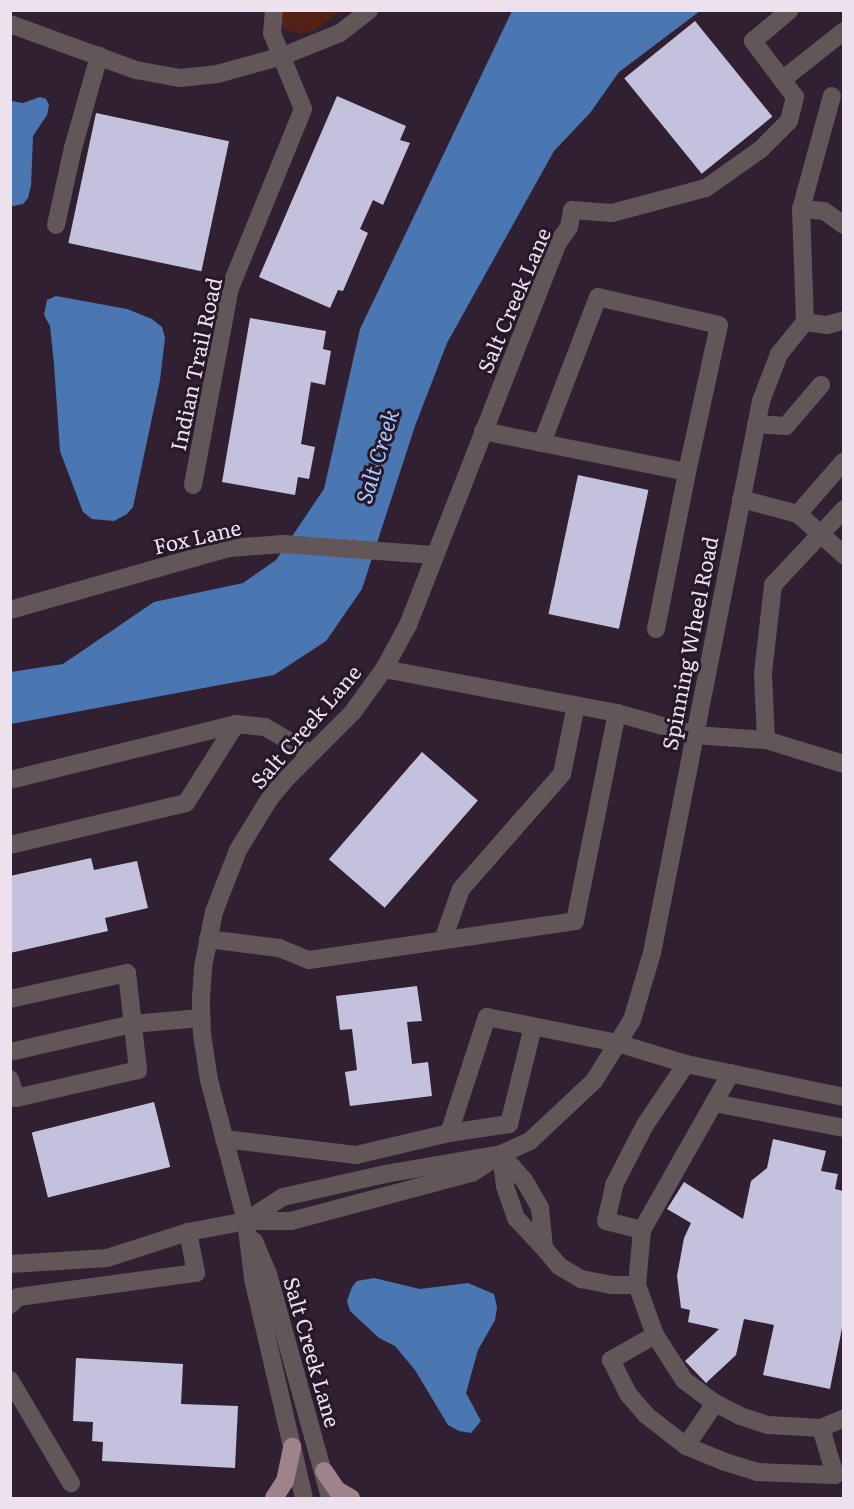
<!DOCTYPE html>
<html>
<head>
<meta charset="utf-8">
<style>
	body { margin:0 }
	#map { position:relative; width:854px; height:1509px; overflow:hidden; background:#312032; font-family:Literata,serif }
	div>[style] { position:absolute }
	.green>* { inset:0; background:#522217 }
	.water>* { inset:0; background:#4a77b2 }
	.building>* { inset:0; background:#c4c1dd; transform-origin:0 0 }
	.minor>* { height:18px; margin:-9px; padding:0 9px; transform-origin:9px; border-radius:9px; background:#635659 }
	.major>* { height:18px; margin:-9px; padding:0 9px; transform-origin:9px; border-radius:9px; background:#9e838b }
	span { translate:-50% -50%; white-space:nowrap; text-align:center; line-height:1.15; -webkit-text-stroke:6px #271728; paint-order:stroke }
	.street-label { font-size:21px; color:#ede1ed }
	.water-label { font-size:22px; color:#a7cbfd; font-style:italic }
	.frame { position:absolute; inset:0; border:12px solid #ede1ed; pointer-events:none }
</style>
</head>
<body>
<div id="map">
	<div class="green">
		<i style="clip-path:polygon(278px 11px,341px 11px,316px 29px,300px 34px,285px 29px,280px 23px)"></i>
	</div>
	<div class="water">
		<i style="clip-path:polygon(512px 11px,700px 11px,619px 72px,590px 113px,554px 151px,447px 343px,415px 426px,362px 589px,326px 641px,274px 675px,11px 724px,11px 672px,63px 664px,154px 602px,243px 583px,276px 560px,324px 489px,360px 329px)"></i>
		<i style="clip-path:polygon(40px 97px,46px 99px,49px 105px,47px 115px,33px 136px,31px 186px,28px 198px,23px 204px,13px 206px,10px 205px,11px 101px,23px 103px)"></i>
		<i style="clip-path:polygon(56px 296px,127px 309px,152px 319px,162px 327px,165px 338px,160px 380px,133px 507px,127px 514px,114px 521px,92px 519px,83px 512px,60px 451px,54px 364px,50px 326px,44px 315px,47px 300px)"></i>
		<i style="clip-path:polygon(374px 1278px,420px 1289px,468px 1283px,494px 1294px,497px 1307px,495px 1320px,478px 1350px,466px 1393px,481px 1421px,471px 1433px,459px 1431px,448px 1425px,415px 1370px,395px 1346px,379px 1338px,350px 1311px,347px 1301px,352px 1287px,357px 1281px)"></i>
	</div>
	<div class="building">
		<i style="left:695px;top:21px;width:123px;height:91px;rotate:51deg"></i>
		<i style="clip-path:polygon(337px 96px,406px 126px,400px 140px,410px 143px,383px 205px,373px 200px,360px 229px,368px 233px,343px 291px,338px 290px,330px 308px,259px 277px)"></i>
		<i style="left:96px;top:113px;width:136px;height:133px;rotate:12deg"></i>
		<i style="clip-path:polygon(250px 318px,326px 331px,323px 349px,331px 351px,325px 385px,311px 382px,301px 444px,315px 447px,309px 479px,298px 477px,295px 495px,222px 482px)"></i>
		<i style="left:578px;top:475px;width:72px;height:142px;rotate:12deg"></i>
		<i style="left:422px;top:752px;width:74px;height:142px;rotate:41deg"></i>
		<i style="clip-path:polygon(91px 858px,94px 870px,137px 861px,148px 908px,105px 918px,108px 931px,10px 953px,10px 876px)"></i>
		<i style="clip-path:polygon(417px 986px,422px 1021px,407px 1022px,412px 1064px,428px 1062px,432px 1096px,350px 1106px,345px 1072px,357px 1070px,352px 1029px,340px 1030px,336px 996px)"></i>
		<i style="left:154px;top:1102px;width:67px;height:126px;rotate:76deg"></i>
		<i style="clip-path:polygon(773px 1139px,826px 1151px,821px 1171px,838px 1174px,835px 1189px,843px 1191px,843px 1323px,830px 1389px,763px 1375px,774px 1325px,744px 1319px,736px 1355px,706px 1383px,685px 1361px,719px 1329px,688px 1322px,690px 1310px,681px 1308px,677px 1276px,684px 1238px,691px 1223px,667px 1209px,684px 1182px,743px 1219px,751px 1181px,767px 1168px)"></i>
		<i style="clip-path:polygon(76px 1358px,183px 1364px,181px 1404px,238px 1406px,235px 1468px,102px 1461px,103px 1442px,92px 1441px,93px 1422px,73px 1421px)"></i>
	</div>
	<div class="minor">
		<i style="left:10px;top:24px;width:134px;rotate:20.1deg"></i>
		<i style="left:136px;top:70px;width:45px;rotate:10.3deg"></i>
		<i style="left:180px;top:78px;width:37px;rotate:-6deg"></i>
		<i style="left:217px;top:74px;width:68px;rotate:-15.3deg"></i>
		<i style="left:283px;top:56px;width:61px;rotate:-22deg"></i>
		<i style="left:340px;top:33px;width:37px;rotate:-38deg"></i>
		<i style="left:782px;top:80px;width:79px;rotate:-38.3deg"></i>
		<i style="left:801px;top:209px;width:23px;rotate:5deg"></i>
		<i style="left:824px;top:211px;width:24px;rotate:35deg"></i>
		<i style="left:56px;top:225px;width:79px;rotate:-77.6deg"></i>
		<i style="left:73px;top:148px;width:96px;rotate:-74.2deg"></i>
		<i style="left:805px;top:322px;width:22px;rotate:8deg"></i>
		<i style="left:827px;top:325px;width:18px;rotate:-16deg"></i>
		<i style="left:756px;top:424px;width:30px;rotate:4deg"></i>
		<i style="left:786px;top:426px;width:54px;rotate:-49.5deg"></i>
		<i style="left:483px;top:431px;width:60px;rotate:11.5deg"></i>
		<i style="left:542px;top:443px;width:148px;rotate:11.3deg"></i>
		<i style="left:687px;top:472px;width:150px;rotate:-77.7deg"></i>
		<i style="left:719px;top:325px;width:124px;rotate:-167deg"></i>
		<i style="left:598px;top:297px;width:156px;rotate:111deg"></i>
		<i style="left:193px;top:485px;width:200px;rotate:-79.4deg"></i>
		<i style="left:230px;top:288px;width:193px;rotate:-67.8deg"></i>
		<i style="left:303px;top:109px;width:82px;rotate:-112.2deg"></i>
		<i style="left:272px;top:33px;width:23px;rotate:-85deg"></i>
		<i style="left:741px;top:499px;width:59px;rotate:14.7deg"></i>
		<i style="left:798px;top:514px;width:62px;rotate:41.7deg"></i>
		<i style="left:798px;top:514px;width:70px;rotate:-49deg"></i>
		<i style="left:10px;top:610px;width:228px;rotate:-15.8deg"></i>
		<i style="left:229px;top:548px;width:54px;rotate:-4.2deg"></i>
		<i style="left:283px;top:544px;width:151px;rotate:4.2deg"></i>
		<i style="left:656px;top:629px;width:160px;rotate:-78.8deg"></i>
		<i style="left:617px;top:713px;width:80px;rotate:15.9deg"></i>
		<i style="left:694px;top:735px;width:72px;rotate:4deg"></i>
		<i style="left:766px;top:740px;width:67px;rotate:-92.6deg"></i>
		<i style="left:763px;top:673px;width:89px;rotate:-83.5deg"></i>
		<i style="left:773px;top:585px;width:104px;rotate:-46.9deg"></i>
		<i style="left:766px;top:740px;width:82px;rotate:17.1deg"></i>
		<i style="left:10px;top:780px;width:233px;rotate:-13.9deg"></i>
		<i style="left:236px;top:724px;width:29px;rotate:6deg"></i>
		<i style="left:265px;top:727px;width:53px;rotate:30.4deg"></i>
		<i style="left:10px;top:845px;width:181px;rotate:-13.4deg"></i>
		<i style="left:186px;top:803px;width:93px;rotate:-57.7deg"></i>
		<i style="left:208px;top:939px;width:72px;rotate:7.2deg"></i>
		<i style="left:279px;top:948px;width:32px;rotate:22deg"></i>
		<i style="left:309px;top:960px;width:269px;rotate:-8.3deg"></i>
		<i style="left:575px;top:921px;width:212px;rotate:-78.6deg"></i>
		<i style="left:617px;top:713px;width:237px;rotate:-169.3deg"></i>
		<i style="left:443px;top:940px;width:54px;rotate:-70.6deg"></i>
		<i style="left:461px;top:889px;width:153px;rotate:-48.7deg"></i>
		<i style="left:562px;top:774px;width:70px;rotate:-78.5deg"></i>
		<i style="left:10px;top:999px;width:120px;rotate:-12.5deg"></i>
		<i style="left:127px;top:973px;width:98px;rotate:83.5deg"></i>
		<i style="left:138px;top:1070px;width:125px;rotate:167.1deg"></i>
		<i style="left:16px;top:1098px;width:20px;rotate:-108deg"></i>
		<i style="left:10px;top:1052px;width:125px;rotate:-12.9deg"></i>
		<i style="left:132px;top:1024px;width:69px;rotate:-5deg"></i>
		<i style="left:714px;top:1103px;width:132px;rotate:10.9deg"></i>
		<i style="left:449px;top:1133px;width:61px;rotate:-8.5deg"></i>
		<i style="left:509px;top:1124px;width:100px;rotate:-76.1deg"></i>
		<i style="left:224px;top:1139px;width:133px;rotate:6.9deg"></i>
		<i style="left:356px;top:1155px;width:96px;rotate:-13.3deg"></i>
		<i style="left:449px;top:1133px;width:122px;rotate:-71.9deg"></i>
		<i style="left:487px;top:1017px;width:133px;rotate:11.3deg"></i>
		<i style="left:617px;top:1043px;width:72px;rotate:16.9deg"></i>
		<i style="left:501px;top:1154px;width:35px;rotate:49deg"></i>
		<i style="left:524px;top:1180px;width:32px;rotate:60deg"></i>
		<i style="left:540px;top:1208px;width:40px;rotate:84.3deg"></i>
		<i style="left:544px;top:1248px;width:41px;rotate:-133deg"></i>
		<i style="left:516px;top:1218px;width:34px;rotate:-109deg"></i>
		<i style="left:505px;top:1186px;width:32px;rotate:-97deg"></i>
		<i style="left:246px;top:1221px;width:44px;rotate:-33deg"></i>
		<i style="left:283px;top:1197px;width:105px;rotate:-12.7deg"></i>
		<i style="left:385px;top:1174px;width:113px;rotate:-9.7deg"></i>
		<i style="left:642px;top:1230px;width:37px;rotate:-166deg"></i>
		<i style="left:606px;top:1221px;width:37px;rotate:-77deg"></i>
		<i style="left:614px;top:1185px;width:68px;rotate:-62.7deg"></i>
		<i style="left:645px;top:1125px;width:73px;rotate:-56.1deg"></i>
		<i style="left:686px;top:1064px;width:161px;rotate:11.8deg"></i>
		<i style="left:254px;top:1241px;width:36px;rotate:67deg"></i>
		<i style="left:268px;top:1274px;width:232px;rotate:74.5deg"></i>
		<i style="left:544px;top:1248px;width:23px;rotate:50deg"></i>
		<i style="left:559px;top:1266px;width:26px;rotate:31deg"></i>
		<i style="left:581px;top:1279px;width:31px;rotate:11deg"></i>
		<i style="left:611px;top:1285px;width:26px"></i>
		<i style="left:637px;top:1285px;width:53px;rotate:70.2deg"></i>
		<i style="left:655px;top:1335px;width:54px;rotate:57.2deg"></i>
		<i style="left:684px;top:1380px;width:39px;rotate:37deg"></i>
		<i style="left:715px;top:1403px;width:28px;rotate:27deg"></i>
		<i style="left:740px;top:1416px;width:29px;rotate:18deg"></i>
		<i style="left:768px;top:1425px;width:53px;rotate:3.2deg"></i>
		<i style="left:821px;top:1428px;width:25px;rotate:-23deg"></i>
		<i style="left:10px;top:1264px;width:97px;rotate:-3.5deg"></i>
		<i style="left:107px;top:1258px;width:85px;rotate:-17.8deg"></i>
		<i style="left:188px;top:1232px;width:59px;rotate:-10.7deg"></i>
		<i style="left:246px;top:1221px;width:45px"></i>
		<i style="left:291px;top:1221px;width:187px;rotate:-14.9deg"></i>
		<i style="left:472px;top:1173px;width:35px;rotate:-33deg"></i>
		<i style="left:501px;top:1154px;width:32px;rotate:-24deg"></i>
		<i style="left:530px;top:1141px;width:88px;rotate:-43.2deg"></i>
		<i style="left:594px;top:1081px;width:72px;rotate:-58.1deg"></i>
		<i style="left:632px;top:1020px;width:70px;rotate:-73.4deg"></i>
		<i style="left:652px;top:953px;width:563px;rotate:-78.83deg"></i>
		<i style="left:761px;top:401px;width:50px;rotate:-69deg"></i>
		<i style="left:779px;top:354px;width:41px;rotate:-50.9deg"></i>
		<i style="left:805px;top:322px;width:113px;rotate:-92deg"></i>
		<i style="left:801px;top:209px;width:117px;rotate:-74.7deg"></i>
		<i style="left:637px;top:1285px;width:55px;rotate:-84.8deg"></i>
		<i style="left:642px;top:1230px;width:180px;rotate:-60.5deg"></i>
		<i style="left:10px;top:1305px;width:11px;rotate:-45deg"></i>
		<i style="left:18px;top:1297px;width:180px;rotate:-7.7deg"></i>
		<i style="left:196px;top:1273px;width:42px;rotate:-101deg"></i>
		<i style="left:655px;top:1335px;width:51px;rotate:150.4deg"></i>
		<i style="left:611px;top:1360px;width:38px;rotate:63deg"></i>
		<i style="left:628px;top:1394px;width:28px;rotate:49deg"></i>
		<i style="left:646px;top:1415px;width:51px;rotate:37.8deg"></i>
		<i style="left:686px;top:1446px;width:42px;rotate:22.3deg"></i>
		<i style="left:725px;top:1462px;width:34px;rotate:17deg"></i>
		<i style="left:757px;top:1472px;width:78px;rotate:2.2deg"></i>
		<i style="left:835px;top:1475px;width:49px;rotate:-106.6deg"></i>
		<i style="left:10px;top:1380px;width:120px;rotate:59.4deg"></i>
		<i style="left:686px;top:1446px;width:52px;rotate:-56deg"></i>
		<i style="left:304px;top:1498px;width:226px;rotate:-103.1deg"></i>
		<i style="left:253px;top:1278px;width:57px;rotate:-97deg"></i>
		<i style="left:246px;top:1221px;width:146px;rotate:-104.7deg"></i>
		<i style="left:209px;top:1080px;width:47px;rotate:-98.7deg"></i>
		<i style="left:202px;top:1034px;width:36px;rotate:-92deg"></i>
		<i style="left:201px;top:998px;width:31px;rotate:-86deg"></i>
		<i style="left:203px;top:967px;width:56px;rotate:-78.7deg"></i>
		<i style="left:214px;top:912px;width:66px;rotate:-68.8deg"></i>
		<i style="left:238px;top:850px;width:61px;rotate:-58.4deg"></i>
		<i style="left:270px;top:798px;width:26px;rotate:-50deg"></i>
		<i style="left:287px;top:778px;width:93px;rotate:-45deg"></i>
		<i style="left:353px;top:712px;width:53px;rotate:-54.2deg"></i>
		<i style="left:384px;top:669px;width:50px;rotate:-61.4deg"></i>
		<i style="left:408px;top:625px;width:409px;rotate:-68.6deg"></i>
		<i style="left:557px;top:244px;width:21px;rotate:-55deg"></i>
		<i style="left:569px;top:227px;width:17px;rotate:-80deg"></i>
		<i style="left:572px;top:210px;width:40px;rotate:4.3deg"></i>
		<i style="left:612px;top:213px;width:97px;rotate:-14.9deg"></i>
		<i style="left:706px;top:188px;width:67px;rotate:-35.3deg"></i>
		<i style="left:761px;top:149px;width:40px;rotate:-45deg"></i>
		<i style="left:789px;top:121px;width:25px;rotate:-76deg"></i>
		<i style="left:795px;top:97px;width:70px;rotate:-126.9deg"></i>
		<i style="left:753px;top:41px;width:48px;rotate:-40deg"></i>
	</div>
	<div class="major">
		<i style="left:324px;top:1471px;width:23px;rotate:56deg"></i>
		<i style="left:337px;top:1490px;width:16px;rotate:30deg"></i>
		<i style="left:274px;top:1498px;width:20px;rotate:-57deg"></i>
		<i style="left:285px;top:1481px;width:35px;rotate:-78deg"></i>
	</div>
	<div class="street-label">
		<span style="left:513px;top:300px;rotate:-67deg">Salt Creek Lane</span>
		<span style="left:195px;top:364px;rotate:-78deg">Indian Trail Road</span>
		<span style="left:197px;top:536px;rotate:-13deg">Fox Lane</span>
		<span style="left:689px;top:643px;rotate:-79deg">Spinning Wheel Road</span>
		<span style="left:305px;top:726px;rotate:-49deg">Salt Creek Lane</span>
		<span style="left:313px;top:1352px;rotate:74deg">Salt Creek Lane</span>
	</div>
	<div class="water-label">
		<span style="left:376px;top:456px;rotate:-73deg">Salt Creek</span>
	</div>
	<div class="frame"></div>
</div>
</body>
</html>
